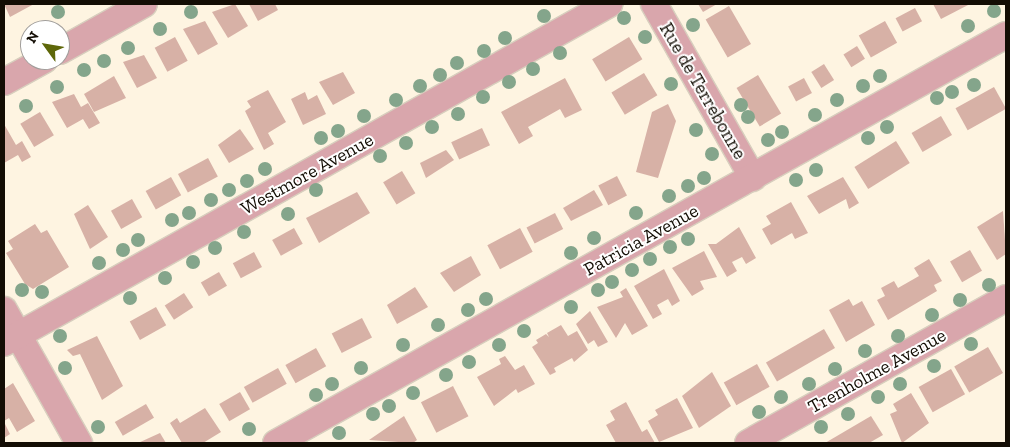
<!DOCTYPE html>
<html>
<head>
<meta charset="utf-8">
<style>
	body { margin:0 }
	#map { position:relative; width:1010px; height:447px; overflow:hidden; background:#fef4e1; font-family:"Zilla Slab",serif }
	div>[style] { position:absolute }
	.building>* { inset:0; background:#d7b1a6; transform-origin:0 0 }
	.roads { filter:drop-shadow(1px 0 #d8cfbe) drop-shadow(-1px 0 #d8cfbe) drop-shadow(0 1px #d8cfbe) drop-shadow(0 -1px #d8cfbe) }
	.minor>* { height:26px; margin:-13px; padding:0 13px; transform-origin:13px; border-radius:13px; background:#d9a6ac }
	.trees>* { width:14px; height:14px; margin:-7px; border-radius:50%; background:#84a58b }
	span { translate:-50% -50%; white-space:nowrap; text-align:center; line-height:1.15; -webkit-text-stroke:4px #fff; paint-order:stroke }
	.street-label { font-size:19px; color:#130d04 }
	.frame { position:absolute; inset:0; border:5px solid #130d04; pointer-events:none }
	.north { position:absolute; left:20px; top:20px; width:50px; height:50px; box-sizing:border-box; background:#fff; border:1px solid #a19e9b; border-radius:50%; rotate:302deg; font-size:14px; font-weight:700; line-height:20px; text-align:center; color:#130d04 }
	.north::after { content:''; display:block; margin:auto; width:18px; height:22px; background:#5e6709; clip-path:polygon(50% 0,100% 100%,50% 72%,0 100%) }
</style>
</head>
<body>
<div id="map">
	<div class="building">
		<i style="clip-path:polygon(4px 4px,34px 4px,10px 17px)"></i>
		<i style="clip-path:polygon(235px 4px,248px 26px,228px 38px,212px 12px)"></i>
		<i style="clip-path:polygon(249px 4px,275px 4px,278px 10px,258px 21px)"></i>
		<i style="clip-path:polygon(698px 4px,717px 4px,703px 12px)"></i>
		<i style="clip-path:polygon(933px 4px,970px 4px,941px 19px)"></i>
		<i style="left:729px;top:6px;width:44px;height:27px;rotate:60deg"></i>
		<i style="left:915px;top:8px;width:15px;height:22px;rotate:62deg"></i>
		<i style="clip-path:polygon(205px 21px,218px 44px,198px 55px,183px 29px)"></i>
		<i style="left:885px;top:21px;width:25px;height:30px;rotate:61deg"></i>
		<i style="left:175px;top:37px;width:27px;height:23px;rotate:62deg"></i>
		<i style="left:629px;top:37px;width:26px;height:43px;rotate:59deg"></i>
		<i style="left:857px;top:46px;width:15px;height:16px;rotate:58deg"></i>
		<i style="clip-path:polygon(144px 55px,157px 78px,137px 88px,123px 62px)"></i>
		<i style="left:824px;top:64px;width:19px;height:15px;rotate:58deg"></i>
		<i style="clip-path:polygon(343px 72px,355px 93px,333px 105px,319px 82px)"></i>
		<i style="left:644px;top:73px;width:26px;height:38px;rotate:59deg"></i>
		<i style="left:758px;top:75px;width:45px;height:25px;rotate:59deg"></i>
		<i style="clip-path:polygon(114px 76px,126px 98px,94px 112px,84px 94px)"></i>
		<i style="clip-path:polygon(565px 78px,582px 110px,565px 118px,560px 109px,528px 127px,533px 136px,519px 144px,501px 112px)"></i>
		<i style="left:804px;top:78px;width:17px;height:18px;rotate:62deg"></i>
		<i style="left:994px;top:87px;width:25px;height:44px;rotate:61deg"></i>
		<i style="clip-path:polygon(268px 90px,286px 122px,268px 133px,274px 144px,264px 150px,245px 111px,251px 107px,247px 101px)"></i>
		<i style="clip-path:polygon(305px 92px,308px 100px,317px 95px,326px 114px,303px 125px,291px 99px)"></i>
		<i style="clip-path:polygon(74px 94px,81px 107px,88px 103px,100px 123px,89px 129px,83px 119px,67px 128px,52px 102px)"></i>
		<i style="clip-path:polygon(668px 104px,676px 121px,658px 178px,636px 172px,652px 112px)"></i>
		<i style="left:40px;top:112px;width:27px;height:23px;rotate:59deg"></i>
		<i style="left:941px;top:116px;width:22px;height:34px;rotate:60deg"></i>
		<i style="clip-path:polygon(4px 124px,16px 145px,22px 141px,31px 157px,22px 162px,18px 155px,4px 163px)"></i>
		<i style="left:482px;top:128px;width:19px;height:34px;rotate:65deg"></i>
		<i style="clip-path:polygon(240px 129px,254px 149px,229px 163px,218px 145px)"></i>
		<i style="left:896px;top:141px;width:26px;height:49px;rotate:58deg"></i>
		<i style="clip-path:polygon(446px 150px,454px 160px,426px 178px,420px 163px)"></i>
		<i style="left:208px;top:158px;width:21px;height:34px;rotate:62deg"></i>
		<i style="left:402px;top:171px;width:26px;height:22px;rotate:59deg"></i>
		<i style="left:617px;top:176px;width:22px;height:21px;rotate:63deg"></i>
		<i style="left:171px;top:177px;width:21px;height:29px;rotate:61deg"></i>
		<i style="clip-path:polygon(843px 177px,859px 203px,849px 209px,846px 199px,819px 214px,807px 196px)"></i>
		<i style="clip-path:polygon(594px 190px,603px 205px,571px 221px,563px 208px)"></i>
		<i style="clip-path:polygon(357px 192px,370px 213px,319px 243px,306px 218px)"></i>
		<i style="left:132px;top:199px;width:21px;height:24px;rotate:61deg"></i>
		<i style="clip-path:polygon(791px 202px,808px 233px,795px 239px,792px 233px,771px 245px,762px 229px,771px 224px,766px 216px)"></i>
		<i style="clip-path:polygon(88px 205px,108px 237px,90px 249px,74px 214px)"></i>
		<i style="clip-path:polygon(1003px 211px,1006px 254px,997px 260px,977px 227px)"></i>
		<i style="left:555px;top:213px;width:18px;height:32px;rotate:63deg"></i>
		<i style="clip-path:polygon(35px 224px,41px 233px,47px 230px,69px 267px,33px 289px,25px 284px,6px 253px,13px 249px,8px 241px)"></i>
		<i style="clip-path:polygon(739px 227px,756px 258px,746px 264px,742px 257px,732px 262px,737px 271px,727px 277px,708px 244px,716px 244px)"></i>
		<i style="left:294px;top:228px;width:18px;height:25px;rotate:61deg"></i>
		<i style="left:520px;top:228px;width:27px;height:37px;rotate:62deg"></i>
		<i style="left:970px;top:250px;width:24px;height:23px;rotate:60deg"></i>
		<i style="clip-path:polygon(704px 251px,717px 277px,700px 281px,704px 289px,692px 296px,672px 268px)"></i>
		<i style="left:254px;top:252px;width:17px;height:24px;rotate:62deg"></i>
		<i style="clip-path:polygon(471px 256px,481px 275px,454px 292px,440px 273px)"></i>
		<i style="clip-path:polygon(929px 259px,942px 281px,934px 285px,937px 291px,888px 320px,877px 300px,885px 296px,881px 288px,894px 281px,898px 288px,919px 276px,914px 268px)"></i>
		<i style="clip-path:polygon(664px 269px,680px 301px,672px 306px,668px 299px,657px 305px,662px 314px,653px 319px,634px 286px)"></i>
		<i style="left:219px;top:272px;width:16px;height:21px;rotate:60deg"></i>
		<i style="clip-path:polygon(415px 287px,428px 307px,397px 324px,387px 305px)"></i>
		<i style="clip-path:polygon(626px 288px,648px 326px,632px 335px,625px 323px,616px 338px,597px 307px,623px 297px,620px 292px)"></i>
		<i style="left:184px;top:293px;width:17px;height:23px;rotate:57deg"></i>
		<i style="clip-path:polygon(849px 299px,853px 306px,862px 301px,875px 325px,846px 342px,829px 310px)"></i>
		<i style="left:156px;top:307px;width:21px;height:30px;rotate:61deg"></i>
		<i style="clip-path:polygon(590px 311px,608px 342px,598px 347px,594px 340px,588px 344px,576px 324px)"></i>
		<i style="left:362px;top:318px;width:22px;height:34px;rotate:63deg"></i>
		<i style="clip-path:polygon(561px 325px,568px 336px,577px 331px,588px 350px,574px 362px,572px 358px,554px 368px,556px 372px,550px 375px,532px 347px,538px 343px,536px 340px,546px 334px,549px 337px,547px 333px)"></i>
		<i style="left:824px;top:329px;width:22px;height:67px;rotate:60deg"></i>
		<i style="clip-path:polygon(97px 336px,123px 386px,102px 400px,80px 354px,73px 356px,67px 350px)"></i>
		<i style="left:988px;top:347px;width:30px;height:39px;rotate:60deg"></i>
		<i style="left:316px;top:348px;width:21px;height:35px;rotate:61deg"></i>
		<i style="clip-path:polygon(505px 356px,515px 370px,524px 365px,535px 384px,518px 393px,516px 389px,494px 406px,477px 377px,501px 364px,499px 359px)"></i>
		<i style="left:757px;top:364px;width:26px;height:38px;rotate:61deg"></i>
		<i style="left:278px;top:368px;width:18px;height:39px;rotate:61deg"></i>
		<i style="left:951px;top:369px;width:29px;height:37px;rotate:61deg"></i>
		<i style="clip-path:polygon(712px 372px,731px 406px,699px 428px,682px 396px)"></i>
		<i style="clip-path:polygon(13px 383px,35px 421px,17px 432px,9px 418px,4px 421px,4px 389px)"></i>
		<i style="left:453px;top:386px;width:34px;height:36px;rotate:63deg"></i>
		<i style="left:240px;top:392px;width:20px;height:24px;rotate:60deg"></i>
		<i style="clip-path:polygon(911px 393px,929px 423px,902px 443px,890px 414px,897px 411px,893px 404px)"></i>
		<i style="clip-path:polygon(677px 398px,693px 428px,659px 442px,648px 421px,658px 415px,655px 410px)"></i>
		<i style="clip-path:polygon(626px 402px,642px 432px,647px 429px,655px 443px,616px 443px,606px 425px,615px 420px,610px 411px)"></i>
		<i style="left:146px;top:404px;width:16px;height:36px;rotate:60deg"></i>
		<i style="clip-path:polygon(205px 408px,221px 432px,203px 443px,182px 443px,170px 423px,177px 418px,180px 423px)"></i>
		<i style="clip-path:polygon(404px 416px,417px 440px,413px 443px,369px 440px)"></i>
		<i style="clip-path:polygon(871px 416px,883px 435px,869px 443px,825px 443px)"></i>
		<i style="clip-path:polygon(4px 422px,10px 434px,4px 438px)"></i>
		<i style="clip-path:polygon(160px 433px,166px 443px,138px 443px)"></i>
	</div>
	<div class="roads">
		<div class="minor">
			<i style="left:654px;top:4px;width:200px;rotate:60.4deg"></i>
			<i style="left:60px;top:51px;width:96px;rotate:-29.2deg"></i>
			<i style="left:4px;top:82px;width:46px;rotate:-28.8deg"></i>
			<i style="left:4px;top:310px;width:153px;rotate:60.6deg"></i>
			<i style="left:4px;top:343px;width:694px;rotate:-29.26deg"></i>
			<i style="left:276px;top:443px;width:836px;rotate:-29.2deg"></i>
			<i style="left:748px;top:443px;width:296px;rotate:-29.3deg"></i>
		</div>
	</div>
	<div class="trees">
		<i style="left:994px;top:11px"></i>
		<i style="left:58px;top:12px"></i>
		<i style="left:191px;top:12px"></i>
		<i style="left:544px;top:16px"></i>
		<i style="left:624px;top:18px"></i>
		<i style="left:693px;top:25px"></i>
		<i style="left:968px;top:26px"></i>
		<i style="left:160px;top:29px"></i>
		<i style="left:645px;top:37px"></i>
		<i style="left:505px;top:38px"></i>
		<i style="left:128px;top:48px"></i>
		<i style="left:484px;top:51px"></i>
		<i style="left:560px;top:53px"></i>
		<i style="left:104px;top:61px"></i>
		<i style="left:457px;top:63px"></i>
		<i style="left:533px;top:69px"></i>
		<i style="left:84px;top:70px"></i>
		<i style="left:440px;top:75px"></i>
		<i style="left:880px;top:76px"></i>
		<i style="left:509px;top:82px"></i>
		<i style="left:671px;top:84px"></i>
		<i style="left:974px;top:85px"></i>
		<i style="left:420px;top:86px"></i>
		<i style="left:863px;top:86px"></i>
		<i style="left:57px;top:87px"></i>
		<i style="left:952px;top:92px"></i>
		<i style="left:483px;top:97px"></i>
		<i style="left:937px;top:98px"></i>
		<i style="left:396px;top:100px"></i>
		<i style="left:837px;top:100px"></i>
		<i style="left:741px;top:105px"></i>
		<i style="left:26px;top:106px"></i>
		<i style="left:458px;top:114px"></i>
		<i style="left:815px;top:115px"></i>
		<i style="left:364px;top:116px"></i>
		<i style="left:748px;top:117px"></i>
		<i style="left:432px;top:127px"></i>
		<i style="left:887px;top:127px"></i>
		<i style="left:696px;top:130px"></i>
		<i style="left:338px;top:131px"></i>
		<i style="left:782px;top:132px"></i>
		<i style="left:321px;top:138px"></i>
		<i style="left:868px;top:138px"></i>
		<i style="left:768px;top:140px"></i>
		<i style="left:406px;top:143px"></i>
		<i style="left:712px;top:154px"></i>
		<i style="left:380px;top:156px"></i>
		<i style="left:265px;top:169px"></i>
		<i style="left:816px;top:170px"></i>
		<i style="left:704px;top:178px"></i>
		<i style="left:796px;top:180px"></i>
		<i style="left:247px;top:181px"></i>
		<i style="left:688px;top:186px"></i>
		<i style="left:229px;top:190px"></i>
		<i style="left:316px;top:190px"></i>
		<i style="left:669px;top:196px"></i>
		<i style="left:211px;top:200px"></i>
		<i style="left:189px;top:213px"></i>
		<i style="left:636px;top:213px"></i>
		<i style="left:288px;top:214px"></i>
		<i style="left:172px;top:220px"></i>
		<i style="left:244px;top:232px"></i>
		<i style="left:594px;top:238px"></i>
		<i style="left:688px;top:239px"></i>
		<i style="left:138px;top:240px"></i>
		<i style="left:670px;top:247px"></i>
		<i style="left:215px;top:248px"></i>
		<i style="left:123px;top:250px"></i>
		<i style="left:571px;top:253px"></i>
		<i style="left:650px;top:259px"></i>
		<i style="left:193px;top:262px"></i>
		<i style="left:99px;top:263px"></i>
		<i style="left:632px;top:270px"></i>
		<i style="left:165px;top:278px"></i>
		<i style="left:612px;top:282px"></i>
		<i style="left:989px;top:285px"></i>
		<i style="left:22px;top:290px"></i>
		<i style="left:598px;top:290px"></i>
		<i style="left:42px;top:292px"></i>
		<i style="left:130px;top:298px"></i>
		<i style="left:486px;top:299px"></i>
		<i style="left:960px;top:300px"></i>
		<i style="left:571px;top:307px"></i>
		<i style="left:468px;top:310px"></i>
		<i style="left:932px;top:315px"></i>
		<i style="left:438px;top:325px"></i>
		<i style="left:524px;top:331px"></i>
		<i style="left:60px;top:336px"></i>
		<i style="left:898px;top:336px"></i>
		<i style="left:971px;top:344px"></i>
		<i style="left:403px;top:345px"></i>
		<i style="left:499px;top:345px"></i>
		<i style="left:865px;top:351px"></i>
		<i style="left:469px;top:362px"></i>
		<i style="left:934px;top:366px"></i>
		<i style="left:65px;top:368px"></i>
		<i style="left:361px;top:368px"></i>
		<i style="left:835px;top:369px"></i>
		<i style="left:446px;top:375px"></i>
		<i style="left:332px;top:384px"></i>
		<i style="left:809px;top:384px"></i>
		<i style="left:900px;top:384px"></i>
		<i style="left:413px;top:393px"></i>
		<i style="left:316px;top:395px"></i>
		<i style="left:781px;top:397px"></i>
		<i style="left:878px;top:397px"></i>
		<i style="left:389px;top:406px"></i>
		<i style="left:759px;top:412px"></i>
		<i style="left:373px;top:414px"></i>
		<i style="left:848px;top:414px"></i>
		<i style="left:98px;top:427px"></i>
		<i style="left:821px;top:427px"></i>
		<i style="left:249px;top:429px"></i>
		<i style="left:339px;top:433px"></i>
	</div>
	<div class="street-label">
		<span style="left:703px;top:91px;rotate:60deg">Rue de Terrebonne</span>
		<span style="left:307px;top:174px;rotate:-29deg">Westmore Avenue</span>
		<span style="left:641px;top:240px;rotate:-29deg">Patricia Avenue</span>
		<span style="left:877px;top:371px;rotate:-29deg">Trenholme Avenue</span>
	</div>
	<div class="frame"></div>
	<div class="north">N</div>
</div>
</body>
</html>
